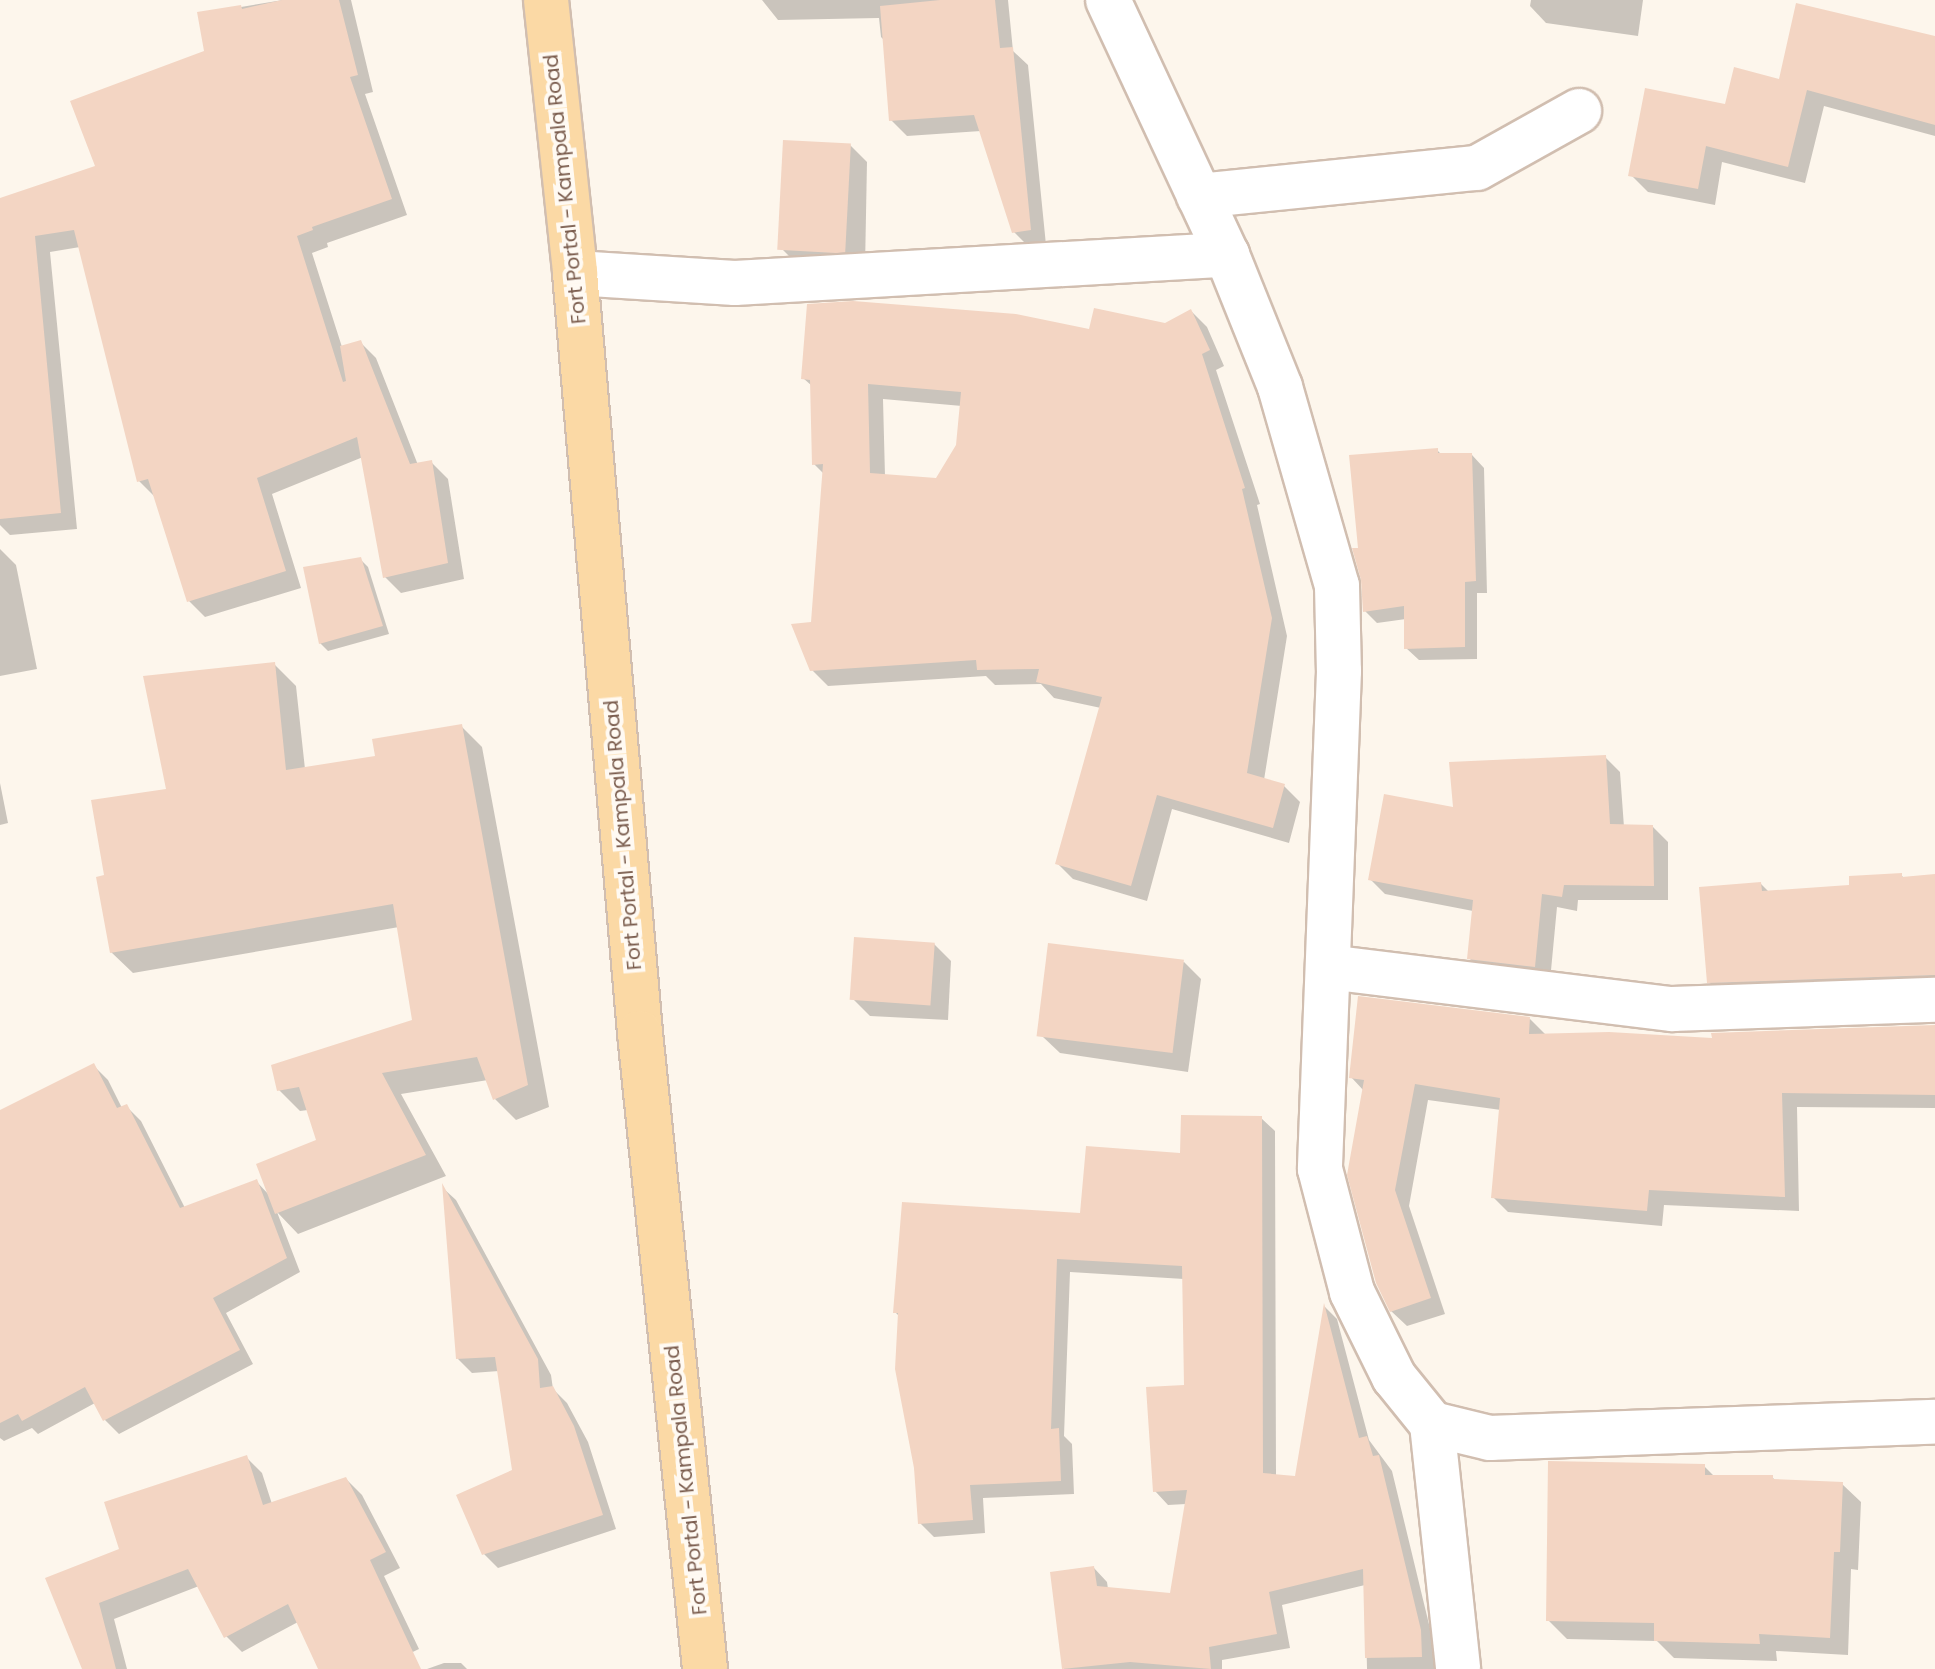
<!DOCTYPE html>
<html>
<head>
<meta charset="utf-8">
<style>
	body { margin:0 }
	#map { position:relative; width:1935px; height:1669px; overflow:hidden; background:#fdf6ec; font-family:Poppins,sans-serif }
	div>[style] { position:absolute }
	.shadow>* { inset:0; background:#0003 }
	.building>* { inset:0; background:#f3d5c3; transform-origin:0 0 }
	.roads { filter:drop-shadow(2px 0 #d1beb0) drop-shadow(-2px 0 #d1beb0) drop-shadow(0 2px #d1beb0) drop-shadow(0 -2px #d1beb0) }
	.minor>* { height:44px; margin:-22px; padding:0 22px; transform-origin:22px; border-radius:22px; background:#fff }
	.major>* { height:44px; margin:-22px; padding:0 22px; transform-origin:22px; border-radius:22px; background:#fbd9a5 }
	span { translate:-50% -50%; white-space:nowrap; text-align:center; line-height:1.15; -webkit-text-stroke:8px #fffaf3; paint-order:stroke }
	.street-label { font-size:20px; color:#7a5c4d }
</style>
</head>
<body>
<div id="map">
	<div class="shadow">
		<i style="clip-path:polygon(283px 0,351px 0,373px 92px,365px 94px,407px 215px,327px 243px,328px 247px,312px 253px,342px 347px,360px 342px,376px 358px,418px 465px,431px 462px,448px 479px,464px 579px,401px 593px,385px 577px,363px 457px,272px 494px,301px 588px,205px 617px,189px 601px,155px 497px,139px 481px,80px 247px,50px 252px,77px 529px,10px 535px,0 525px,0 200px,97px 167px,206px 52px,199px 14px)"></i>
		<i style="clip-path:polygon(762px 0,1008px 0,1013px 51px,1028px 65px,1046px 245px,1030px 248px,1014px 232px,981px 131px,907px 136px,891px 120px,885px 41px,881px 37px,879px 18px,778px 20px)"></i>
		<i style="clip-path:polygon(1531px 0,1643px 0,1638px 36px,1546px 23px,1530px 6px)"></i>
		<i style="clip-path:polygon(1935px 38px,1935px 136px,1824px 106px,1805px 183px,1722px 162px,1715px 205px,1648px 192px,1631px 175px,1726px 106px,1780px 82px)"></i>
		<i style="clip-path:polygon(850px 145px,867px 162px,865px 268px,799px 266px,782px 249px)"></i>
		<i style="clip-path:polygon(evenodd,1191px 311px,1207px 327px,1224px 366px,1216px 370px,1260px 504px,1257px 505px,1287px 636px,1264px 780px,1284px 786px,1300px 802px,1289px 843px,1172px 809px,1147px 901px,1073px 879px,1058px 864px,1101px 708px,1054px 698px,1041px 684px,995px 685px,986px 676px,828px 686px,812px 670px,824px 474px,814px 464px,812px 386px,803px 378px,1091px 331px,1165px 325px,1191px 311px,883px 399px,962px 406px,958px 446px,937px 480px,885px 476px,883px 399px)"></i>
		<i style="clip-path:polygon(1437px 450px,1442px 455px,1472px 455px,1484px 468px,1487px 593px,1477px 593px,1477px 659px,1419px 660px,1406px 648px,1406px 619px,1377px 623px,1365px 611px,1360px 549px)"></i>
		<i style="clip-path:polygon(0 549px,16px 565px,37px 669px,0 676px)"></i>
		<i style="clip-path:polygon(360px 559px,368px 567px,389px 634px,328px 651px,320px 643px)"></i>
		<i style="clip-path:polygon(274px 664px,296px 686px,305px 769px,377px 758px,461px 726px,482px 747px,549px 1107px,516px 1120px,495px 1099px,488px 1080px,401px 1094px,446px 1176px,298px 1234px,277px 1212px,300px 1272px,226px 1313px,253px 1364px,119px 1434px,105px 1420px,95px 1403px,38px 1434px,32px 1428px,4px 1441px,0 1438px,0 1168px,94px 1066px,108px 1080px,122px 1108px,127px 1107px,141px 1121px,185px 1208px,257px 1182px,270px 1196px,318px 1141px,308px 1110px,300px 1111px,279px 1090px,414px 1021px,399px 927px,133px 973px,111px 952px,106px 877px,168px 790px)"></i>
		<i style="clip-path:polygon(1605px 757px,1620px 772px,1624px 827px,1653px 827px,1668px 842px,1668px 900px,1578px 900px,1577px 911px,1557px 907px,1550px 981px,1484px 973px,1469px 958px,1473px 911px,1385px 894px,1370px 879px,1455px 810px)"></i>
		<i style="clip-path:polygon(0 783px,8px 823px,0 825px)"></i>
		<i style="clip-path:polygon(1901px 875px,1905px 879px,1935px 876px,1935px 990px,1724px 997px,1709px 982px,1761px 884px,1769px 892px,1851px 887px)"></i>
		<i style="clip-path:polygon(934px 944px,951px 961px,948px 1020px,870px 1016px,853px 999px)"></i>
		<i style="clip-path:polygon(1184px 962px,1201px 979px,1188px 1072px,1060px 1053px,1042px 1036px)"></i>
		<i style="clip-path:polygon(1530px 1019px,1546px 1035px,1714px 1040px,1935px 1027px,1935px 1108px,1797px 1107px,1799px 1211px,1664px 1205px,1662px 1226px,1508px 1212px,1493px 1197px,1501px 1110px,1428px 1100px,1409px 1206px,1445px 1314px,1407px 1326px,1391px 1311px,1364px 1091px,1351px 1077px)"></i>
		<i style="clip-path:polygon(1261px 1118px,1275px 1131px,1276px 1476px,1296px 1478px,1325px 1307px,1337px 1319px,1369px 1440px,1392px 1471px,1434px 1645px,1435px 1669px,1367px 1669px,1365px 1585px,1282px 1605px,1290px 1648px,1222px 1660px,1222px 1669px,1064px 1669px,1052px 1573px,1094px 1568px,1107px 1582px,1108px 1589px,1172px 1595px,1186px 1504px,1168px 1505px,1155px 1491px,1186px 1387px,1184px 1279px,1070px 1272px,1064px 1436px,1072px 1444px,1074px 1494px,983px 1498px,985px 1533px,934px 1537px,920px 1523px,900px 1317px,895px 1312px,1082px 1215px,1182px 1156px)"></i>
		<i style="clip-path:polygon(444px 1189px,456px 1200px,551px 1375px,553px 1389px,567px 1403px,588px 1442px,616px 1529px,498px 1568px,484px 1554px,514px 1471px,499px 1371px,472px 1373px,458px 1359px)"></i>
		<i style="clip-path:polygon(246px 1457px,262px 1473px,272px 1504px,346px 1479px,362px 1495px,400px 1568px,384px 1576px,419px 1649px,377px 1669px,321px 1669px,298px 1622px,242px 1652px,226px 1636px,199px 1586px,114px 1619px,127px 1669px,84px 1669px,47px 1579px,121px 1551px)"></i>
		<i style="clip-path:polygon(1704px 1466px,1715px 1477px,1772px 1477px,1776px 1481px,1842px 1484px,1861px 1502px,1858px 1570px,1851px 1569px,1848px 1655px,1776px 1651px,1777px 1661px,1674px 1658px,1657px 1641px,1567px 1639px,1548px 1620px)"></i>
		<i style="clip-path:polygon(444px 1663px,461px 1663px,467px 1669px,427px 1669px)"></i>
	</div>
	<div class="building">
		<i style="clip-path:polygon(282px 0,339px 0,358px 75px,350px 77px,392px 199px,312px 227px,313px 230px,297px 236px,343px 382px,346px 381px,340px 346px,361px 340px,410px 464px,432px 460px,448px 563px,383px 578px,357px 437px,257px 478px,286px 571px,187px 602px,148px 479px,137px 482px,74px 230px,35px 236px,61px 513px,0 519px,0 198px,95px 166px,70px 101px,204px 51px,197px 12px,241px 5px,242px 9px)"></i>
		<i style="clip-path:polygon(940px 0,995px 0,1000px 48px,1013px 47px,1031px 230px,1012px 233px,974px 115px,889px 121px,880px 6px)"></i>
		<i style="clip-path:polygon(1796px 3px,1935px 36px,1935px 125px,1807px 90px,1788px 167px,1706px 146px,1698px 189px,1628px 176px,1645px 88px,1725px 104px,1734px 67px,1779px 79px)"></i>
		<i style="left:783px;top:140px;width:68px;height:110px;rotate:3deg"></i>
		<i style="clip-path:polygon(evenodd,853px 301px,1016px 314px,1089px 329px,1094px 308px,1165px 323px,1191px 309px,1210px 350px,1202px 354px,1245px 488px,1242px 489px,1272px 618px,1247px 773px,1285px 784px,1273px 828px,1157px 795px,1131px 886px,1055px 864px,1102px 697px,1036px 682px,1039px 669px,977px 670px,976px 660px,810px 671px,791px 624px,811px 622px,823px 464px,812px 465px,810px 380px,801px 379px,807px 304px,853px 301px,868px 384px,961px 392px,956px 445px,936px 478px,870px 473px,868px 384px)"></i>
		<i style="clip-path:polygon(1438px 448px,1438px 453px,1472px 453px,1476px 581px,1465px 582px,1465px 647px,1404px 649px,1404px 606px,1363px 612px,1361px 580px,1352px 548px,1358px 548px,1349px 455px)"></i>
		<i style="clip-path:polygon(361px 557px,383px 626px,319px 644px,303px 567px)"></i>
		<i style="clip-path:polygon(275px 662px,286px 770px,375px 756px,372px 739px,462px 724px,528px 1085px,493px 1100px,477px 1057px,382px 1073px,426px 1155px,275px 1214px,256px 1164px,316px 1140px,299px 1087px,277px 1091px,271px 1065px,412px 1020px,393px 904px,110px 953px,96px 877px,104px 875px,91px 800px,166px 789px,143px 676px)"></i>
		<i style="clip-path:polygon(1606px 755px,1610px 824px,1653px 825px,1654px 886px,1564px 885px,1562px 897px,1542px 894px,1535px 967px,1467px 959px,1473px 900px,1368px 880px,1384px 794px,1453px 807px,1449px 762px)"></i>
		<i style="clip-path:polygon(1902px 873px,1902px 877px,1935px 874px,1935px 975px,1707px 983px,1699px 887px,1761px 882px,1762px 891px,1849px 885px,1849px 876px)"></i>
		<i style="left:854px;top:937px;width:81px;height:63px;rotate:4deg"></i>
		<i style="left:1048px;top:943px;width:137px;height:94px;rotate:7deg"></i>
		<i style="clip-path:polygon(1358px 996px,1530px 1017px,1529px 1034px,1609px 1032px,1712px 1038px,1711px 1033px,1935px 1025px,1935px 1095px,1782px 1093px,1785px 1197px,1649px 1190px,1647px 1211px,1491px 1198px,1500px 1098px,1415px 1084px,1395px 1190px,1431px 1298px,1390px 1312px,1376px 1283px,1347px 1175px,1364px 1080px,1349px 1078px)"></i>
		<i style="clip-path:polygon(94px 1063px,117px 1108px,127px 1104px,180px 1208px,257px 1179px,287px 1258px,213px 1298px,240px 1350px,103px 1421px,85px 1387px,22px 1421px,18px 1414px,0 1423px,0 1110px)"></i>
		<i style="clip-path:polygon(1181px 1115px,1262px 1116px,1263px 1473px,1295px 1476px,1324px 1303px,1359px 1438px,1367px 1436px,1373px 1456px,1379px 1455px,1421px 1630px,1422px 1657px,1365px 1658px,1363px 1569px,1269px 1592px,1277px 1634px,1209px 1647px,1211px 1669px,1130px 1662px,1062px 1669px,1050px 1572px,1094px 1566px,1097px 1586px,1170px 1593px,1187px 1490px,1153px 1492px,1146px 1387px,1184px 1385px,1182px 1266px,1057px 1259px,1051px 1429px,1059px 1428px,1061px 1481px,970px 1485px,973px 1520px,918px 1524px,914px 1468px,895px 1369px,898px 1313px,893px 1313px,902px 1202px,1080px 1213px,1086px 1146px,1180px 1153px)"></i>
		<i style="clip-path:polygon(442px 1183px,538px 1359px,540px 1388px,553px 1386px,574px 1426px,603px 1515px,482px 1555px,456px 1495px,512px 1470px,495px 1357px,456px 1359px)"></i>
		<i style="clip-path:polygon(247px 1455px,263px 1505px,346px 1477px,386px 1552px,370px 1560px,421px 1669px,318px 1669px,288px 1604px,224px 1638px,188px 1569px,99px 1603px,116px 1669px,82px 1669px,45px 1578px,119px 1549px,104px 1502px)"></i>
		<i style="clip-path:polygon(1548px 1461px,1705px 1464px,1705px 1475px,1773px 1475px,1773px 1479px,1843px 1482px,1840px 1552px,1834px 1552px,1830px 1638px,1759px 1634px,1760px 1644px,1654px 1641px,1654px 1623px,1546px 1621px)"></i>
	</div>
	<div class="roads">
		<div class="minor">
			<i style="left:1108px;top:0;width:281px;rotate:65deg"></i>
			<i style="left:1227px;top:255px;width:142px;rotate:68.1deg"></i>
			<i style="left:1280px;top:387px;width:207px;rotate:74deg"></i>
			<i style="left:1337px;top:586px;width:85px;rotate:88.7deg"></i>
			<i style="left:1339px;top:671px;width:498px;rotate:92.2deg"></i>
			<i style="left:1320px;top:1169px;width:127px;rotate:75.4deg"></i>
			<i style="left:1352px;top:1292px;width:95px;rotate:63.7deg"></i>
			<i style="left:1394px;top:1377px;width:60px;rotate:51deg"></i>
			<i style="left:1432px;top:1424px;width:60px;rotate:13.6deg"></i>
			<i style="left:1490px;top:1438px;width:445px;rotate:-2.1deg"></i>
			<i style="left:1199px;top:196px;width:279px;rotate:-5.8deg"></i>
			<i style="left:1477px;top:168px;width:117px;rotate:-29.2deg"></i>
			<i style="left:575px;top:273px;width:160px;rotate:3.6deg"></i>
			<i style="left:735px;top:283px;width:493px;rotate:-3.3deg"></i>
			<i style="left:1328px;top:967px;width:347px;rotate:7deg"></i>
			<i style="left:1672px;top:1009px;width:263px;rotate:-2deg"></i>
			<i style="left:1432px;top:1424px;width:246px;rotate:83.9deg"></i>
		</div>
		<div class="major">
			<i style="left:546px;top:0;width:275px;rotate:83.9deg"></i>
			<i style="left:575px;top:273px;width:763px;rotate:85.11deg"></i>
			<i style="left:640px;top:1033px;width:639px;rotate:84.16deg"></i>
		</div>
	</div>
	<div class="street-label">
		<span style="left:565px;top:189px;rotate:-96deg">Fort Portal - Kampala Road</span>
		<span style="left:623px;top:835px;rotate:-95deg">Fort Portal - Kampala Road</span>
		<span style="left:686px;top:1480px;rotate:-96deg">Fort Portal - Kampala Road</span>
	</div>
</div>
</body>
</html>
